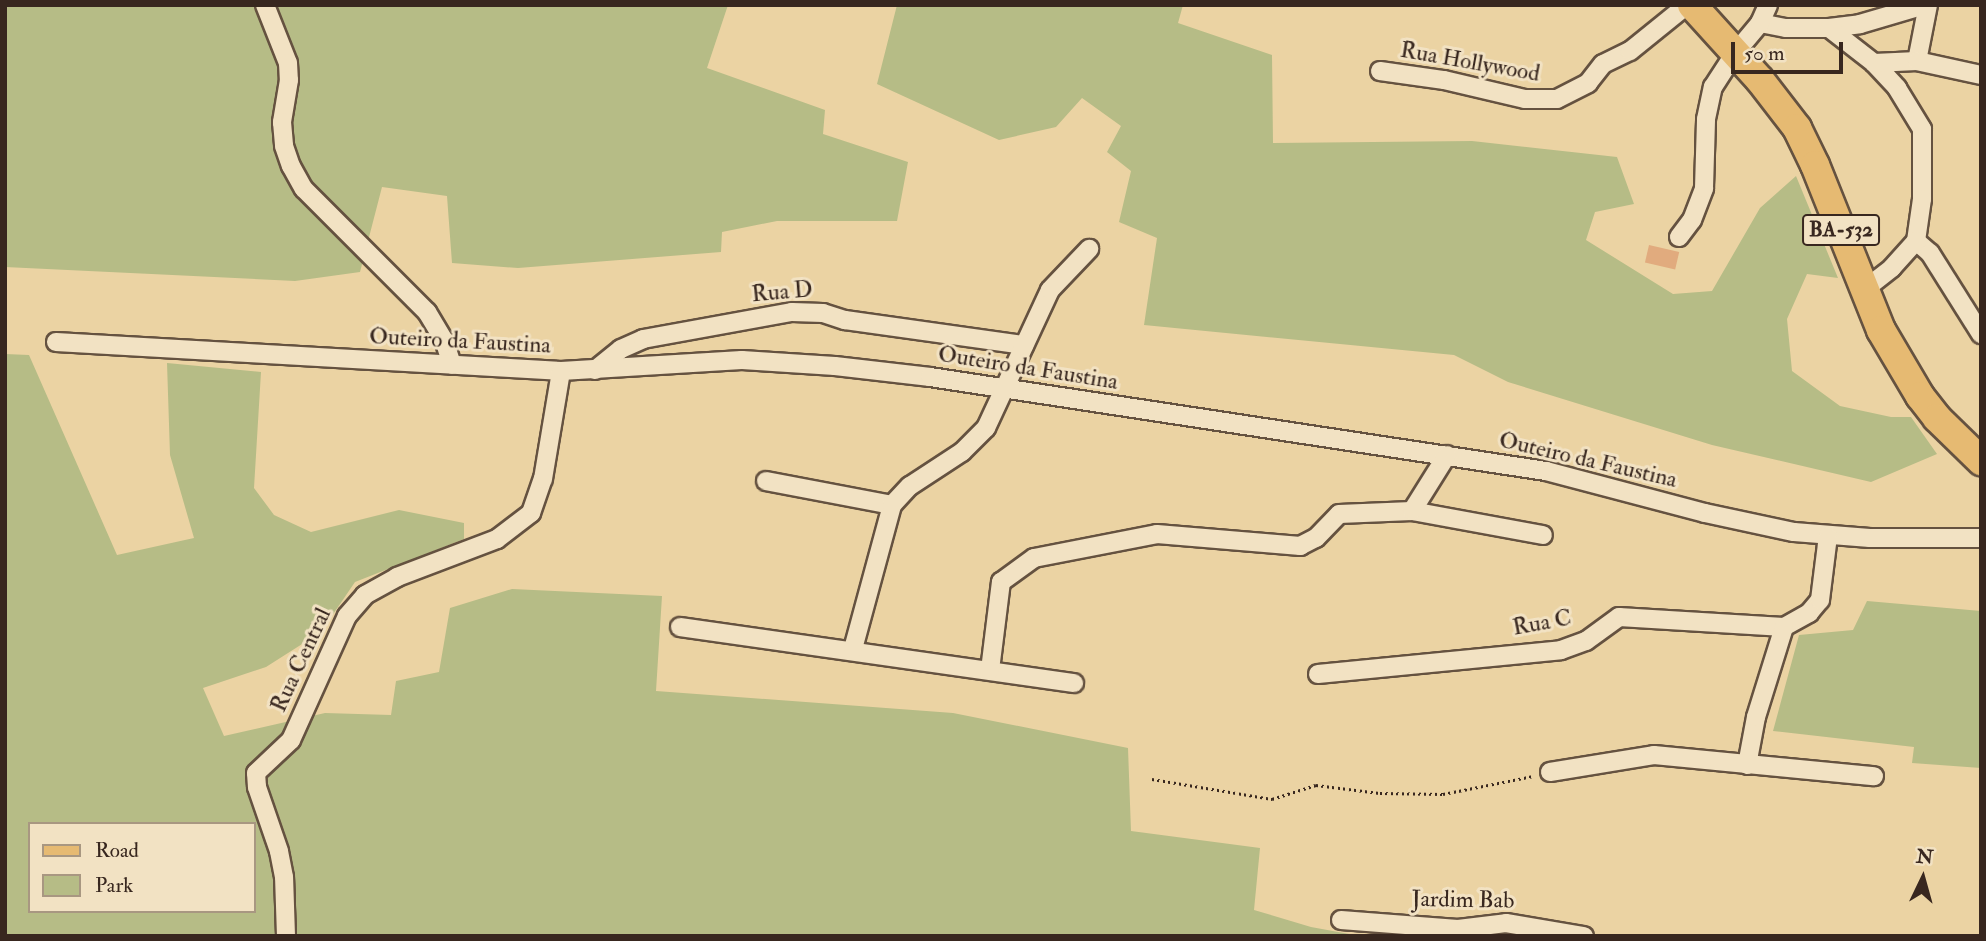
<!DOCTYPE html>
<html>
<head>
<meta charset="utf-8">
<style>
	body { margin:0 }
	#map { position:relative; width:1986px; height:941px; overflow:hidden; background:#ebd3a3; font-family:"IM FELL Double Pica",serif }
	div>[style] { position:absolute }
	.green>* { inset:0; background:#b6bc86 }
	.building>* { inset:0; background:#e1ab7e; transform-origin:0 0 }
	.path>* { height:2.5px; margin-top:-1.25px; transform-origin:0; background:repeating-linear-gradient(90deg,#38271f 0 2px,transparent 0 5.5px) }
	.roads { filter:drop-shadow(2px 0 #655240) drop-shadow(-2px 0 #655240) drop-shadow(0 2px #655240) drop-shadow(0 -2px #655240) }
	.minor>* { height:18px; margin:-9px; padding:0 9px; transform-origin:9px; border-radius:9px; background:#f2e2c3 }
	.primary>* { height:28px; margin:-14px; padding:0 14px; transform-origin:14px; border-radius:14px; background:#e6ba72 }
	span { translate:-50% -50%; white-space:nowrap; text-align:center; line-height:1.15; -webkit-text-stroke:6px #f2e2c3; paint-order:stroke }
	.shield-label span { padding:2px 5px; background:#f2e2c3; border:2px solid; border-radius:5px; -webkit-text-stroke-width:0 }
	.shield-label { font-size:21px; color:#38271f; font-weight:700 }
	.street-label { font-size:23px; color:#38271f }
	.frame { position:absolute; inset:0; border:7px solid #38271f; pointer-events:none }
	.legend { position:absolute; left:28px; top:822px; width:228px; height:91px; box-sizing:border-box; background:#f2e2c3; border:2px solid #a89781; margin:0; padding:9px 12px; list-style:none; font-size:21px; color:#38271f }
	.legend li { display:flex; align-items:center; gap:14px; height:35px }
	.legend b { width:35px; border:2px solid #a89781 }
	.north { position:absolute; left:1888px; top:843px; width:70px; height:70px; -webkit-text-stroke:5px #f2e2c3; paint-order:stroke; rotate:5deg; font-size:19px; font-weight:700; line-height:28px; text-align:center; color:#38271f }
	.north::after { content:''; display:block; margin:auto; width:24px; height:32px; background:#38271f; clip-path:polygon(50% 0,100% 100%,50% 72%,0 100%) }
	.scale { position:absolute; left:1731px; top:42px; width:112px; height:32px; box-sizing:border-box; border:4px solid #38271f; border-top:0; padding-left:9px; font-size:21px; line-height:24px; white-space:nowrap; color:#38271f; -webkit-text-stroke:5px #f2e2c3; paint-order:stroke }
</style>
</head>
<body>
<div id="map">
	<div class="green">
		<i style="clip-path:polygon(5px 5px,728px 5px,707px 68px,825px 110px,823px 134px,908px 162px,897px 221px,777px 221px,722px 232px,721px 252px,518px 268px,452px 263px,447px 196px,382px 187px,360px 272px,295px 281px,5px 267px)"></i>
		<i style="clip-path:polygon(897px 5px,1183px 5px,1178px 23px,1272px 55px,1273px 143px,1472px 141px,1617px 157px,1634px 204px,1595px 212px,1586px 240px,1673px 294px,1712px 291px,1760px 208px,1796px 176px,1838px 278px,1807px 274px,1787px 319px,1792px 371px,1840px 406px,1891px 417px,1911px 417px,1937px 454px,1871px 482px,1712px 445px,1508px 382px,1454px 355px,1144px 325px,1157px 238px,1119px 222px,1131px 171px,1107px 152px,1121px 126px,1082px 98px,1056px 127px,999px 140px,877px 84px)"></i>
		<i style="clip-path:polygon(evenodd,5px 354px,29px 355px,117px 555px,194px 538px,170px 455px,167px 363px,261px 372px,254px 488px,274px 515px,311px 532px,399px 510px,464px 523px,464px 539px,355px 582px,321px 632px,266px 667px,203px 688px,224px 736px,325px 713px,391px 715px,396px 681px,439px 672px,450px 608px,512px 589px,662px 596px,656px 691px,953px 713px,1128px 748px,1131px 831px,1260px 848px,1254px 910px,1311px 927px,1360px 936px,5px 936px,5px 354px,30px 824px,254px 824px,254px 911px,30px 911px,30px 824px)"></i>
		<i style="clip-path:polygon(1867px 601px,1981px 611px,1981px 768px,1912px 763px,1914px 747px,1773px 731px,1799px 635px,1853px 630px)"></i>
	</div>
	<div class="building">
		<i style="left:1649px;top:245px;width:31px;height:18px;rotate:13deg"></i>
	</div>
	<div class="path">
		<i style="left:1152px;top:779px;width:122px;rotate:9.5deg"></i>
		<i style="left:1272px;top:799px;width:46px;rotate:-17.7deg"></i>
		<i style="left:1316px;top:785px;width:64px;rotate:7.1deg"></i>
		<i style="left:1380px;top:793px;width:63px;rotate:0.9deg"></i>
		<i style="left:1443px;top:794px;width:92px;rotate:-11.3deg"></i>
	</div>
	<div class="roads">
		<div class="minor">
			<i style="left:265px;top:5px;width:62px;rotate:68.4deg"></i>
			<i style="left:288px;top:63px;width:17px;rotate:87deg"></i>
			<i style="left:289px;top:80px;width:43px;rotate:99.5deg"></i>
			<i style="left:282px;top:122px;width:24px;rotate:85deg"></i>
			<i style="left:284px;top:146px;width:21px;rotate:71deg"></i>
			<i style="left:291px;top:166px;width:26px;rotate:61deg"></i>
			<i style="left:304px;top:189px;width:174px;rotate:45deg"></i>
			<i style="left:427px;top:312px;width:33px;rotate:59deg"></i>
			<i style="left:444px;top:340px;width:26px;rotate:72deg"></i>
			<i style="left:1760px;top:23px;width:26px;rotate:11deg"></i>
			<i style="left:1786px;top:28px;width:43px"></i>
			<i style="left:1829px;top:28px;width:31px;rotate:-7deg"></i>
			<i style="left:1860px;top:24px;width:68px;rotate:-16.3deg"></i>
			<i style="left:1829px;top:28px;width:57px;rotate:37.9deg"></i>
			<i style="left:1874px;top:63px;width:34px;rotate:47deg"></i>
			<i style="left:1897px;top:88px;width:48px;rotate:58.6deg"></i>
			<i style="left:1922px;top:129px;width:70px;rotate:90deg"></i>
			<i style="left:1922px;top:199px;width:42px;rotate:98.1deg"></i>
			<i style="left:1916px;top:241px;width:36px;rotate:132deg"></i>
			<i style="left:1892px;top:268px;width:34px;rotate:142deg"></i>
			<i style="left:1917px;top:61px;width:57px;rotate:-78.9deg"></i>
			<i style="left:1874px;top:63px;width:43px;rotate:-2.7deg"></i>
			<i style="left:1917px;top:61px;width:66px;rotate:12.3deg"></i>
			<i style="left:1380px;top:71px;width:65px;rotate:8deg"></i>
			<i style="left:1444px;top:80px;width:83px;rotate:13.2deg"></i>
			<i style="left:1525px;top:99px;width:32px"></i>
			<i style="left:1557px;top:99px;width:35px;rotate:-27deg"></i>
			<i style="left:1588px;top:83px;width:24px;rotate:-52deg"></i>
			<i style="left:1603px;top:64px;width:30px;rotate:-26deg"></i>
			<i style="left:1630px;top:51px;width:73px;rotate:-38.9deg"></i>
			<i style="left:1679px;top:237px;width:21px;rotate:-53deg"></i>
			<i style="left:1692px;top:220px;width:34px;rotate:-69deg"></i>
			<i style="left:1704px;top:188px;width:69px;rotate:-88.3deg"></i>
			<i style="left:1706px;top:119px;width:33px;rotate:-78deg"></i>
			<i style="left:1713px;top:87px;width:40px;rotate:-57.1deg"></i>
			<i style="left:1735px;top:53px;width:39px;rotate:-50deg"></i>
			<i style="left:1760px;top:23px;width:20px;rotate:-66deg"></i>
			<i style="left:1916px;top:241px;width:18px;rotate:41deg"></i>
			<i style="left:1930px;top:253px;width:96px;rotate:57.8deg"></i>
			<i style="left:56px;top:342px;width:506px;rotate:3.29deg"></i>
			<i style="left:561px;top:371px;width:181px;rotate:-3.5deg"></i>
			<i style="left:742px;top:360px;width:93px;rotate:3.7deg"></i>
			<i style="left:835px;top:366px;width:96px;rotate:6.6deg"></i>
			<i style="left:930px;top:377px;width:623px;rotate:8.68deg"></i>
			<i style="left:1546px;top:471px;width:164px;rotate:14.8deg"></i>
			<i style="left:1705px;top:513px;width:91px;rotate:12.1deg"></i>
			<i style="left:1794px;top:532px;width:76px;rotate:4.5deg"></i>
			<i style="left:1870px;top:538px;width:111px"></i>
			<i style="left:595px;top:370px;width:33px;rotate:-39deg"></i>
			<i style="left:621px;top:349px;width:24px;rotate:-24deg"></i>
			<i style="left:643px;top:339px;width:151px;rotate:-10.3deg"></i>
			<i style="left:792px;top:312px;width:31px;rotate:2deg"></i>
			<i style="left:823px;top:313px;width:23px;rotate:18deg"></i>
			<i style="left:845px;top:320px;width:181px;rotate:8deg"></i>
			<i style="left:766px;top:481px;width:128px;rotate:10.8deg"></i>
			<i style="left:1412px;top:511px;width:133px;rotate:10.4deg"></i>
			<i style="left:680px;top:627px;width:398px;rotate:8.1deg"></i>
			<i style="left:853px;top:649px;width:149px;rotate:-74.8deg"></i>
			<i style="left:892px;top:505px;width:26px;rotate:-47deg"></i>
			<i style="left:910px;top:486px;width:62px;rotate:-33.2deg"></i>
			<i style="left:962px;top:452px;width:34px;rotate:-45deg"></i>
			<i style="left:986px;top:428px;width:152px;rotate:-65.1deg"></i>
			<i style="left:1050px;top:290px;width:57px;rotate:-46.4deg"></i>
			<i style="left:990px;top:670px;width:89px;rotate:-82.9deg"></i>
			<i style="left:1001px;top:582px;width:41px;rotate:-36deg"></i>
			<i style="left:1034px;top:558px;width:125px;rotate:-11deg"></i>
			<i style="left:1157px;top:534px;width:144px;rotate:4.8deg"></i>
			<i style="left:1300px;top:546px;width:18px;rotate:-27deg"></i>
			<i style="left:1316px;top:538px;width:33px;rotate:-46deg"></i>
			<i style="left:1339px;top:514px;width:73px;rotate:-2.4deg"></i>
			<i style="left:1412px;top:511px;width:66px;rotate:-58deg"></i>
			<i style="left:1318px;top:674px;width:244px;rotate:-5.6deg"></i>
			<i style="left:1561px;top:650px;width:27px;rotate:-20deg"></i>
			<i style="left:1586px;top:641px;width:41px;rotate:-36deg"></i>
			<i style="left:1619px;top:617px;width:165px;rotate:3.5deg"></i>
			<i style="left:1784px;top:627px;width:29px;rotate:-29deg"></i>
			<i style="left:1809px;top:613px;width:17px;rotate:-50deg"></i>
			<i style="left:1820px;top:600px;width:64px;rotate:-82.9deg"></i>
			<i style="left:1747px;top:765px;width:49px;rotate:-79.4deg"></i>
			<i style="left:1756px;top:717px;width:94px;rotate:-72.7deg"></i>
			<i style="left:1550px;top:772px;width:105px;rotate:-9.3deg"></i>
			<i style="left:1654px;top:755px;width:221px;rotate:5.5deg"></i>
			<i style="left:1341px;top:920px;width:117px;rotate:4.4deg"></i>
			<i style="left:1458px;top:929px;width:48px;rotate:-7.1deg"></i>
			<i style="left:1506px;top:923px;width:79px;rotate:9.5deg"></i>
			<i style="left:286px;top:936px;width:59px;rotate:-91.9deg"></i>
			<i style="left:284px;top:877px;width:26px;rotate:-101deg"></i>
			<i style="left:279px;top:851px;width:68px;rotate:-109deg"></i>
			<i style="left:257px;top:787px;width:14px;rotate:-94deg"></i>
			<i style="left:256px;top:773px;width:48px;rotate:-43.3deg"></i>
			<i style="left:291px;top:740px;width:136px;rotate:-65.7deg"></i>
			<i style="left:347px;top:616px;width:28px;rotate:-49deg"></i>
			<i style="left:365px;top:595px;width:37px;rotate:-29deg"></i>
			<i style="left:397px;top:577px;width:107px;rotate:-20.8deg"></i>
			<i style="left:497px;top:539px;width:43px;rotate:-37.4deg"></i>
			<i style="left:531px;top:513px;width:36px;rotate:-71deg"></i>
			<i style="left:543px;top:479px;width:109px;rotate:-80.5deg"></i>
		</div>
		<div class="primary">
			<i style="left:1692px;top:5px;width:101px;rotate:47.8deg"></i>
			<i style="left:1760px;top:80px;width:61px;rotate:52.4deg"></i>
			<i style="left:1797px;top:128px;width:41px;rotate:64.1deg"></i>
			<i style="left:1815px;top:165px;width:178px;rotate:68.2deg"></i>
			<i style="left:1881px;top:330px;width:77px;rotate:59.4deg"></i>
			<i style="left:1920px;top:396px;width:28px;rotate:52deg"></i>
			<i style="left:1937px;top:418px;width:62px;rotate:44.3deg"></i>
		</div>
	</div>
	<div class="shield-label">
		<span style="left:1841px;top:230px">BA-532</span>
	</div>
	<div class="street-label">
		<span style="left:1470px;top:62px;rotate:10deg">Rua Hollywood</span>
		<span style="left:782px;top:292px;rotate:-5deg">Rua D</span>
		<span style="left:460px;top:341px;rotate:3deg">Outeiro da Faustina</span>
		<span style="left:1028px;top:368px;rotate:9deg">Outeiro da Faustina</span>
		<span style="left:1588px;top:460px;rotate:13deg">Outeiro da Faustina</span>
		<span style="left:1542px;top:623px;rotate:-10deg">Rua C</span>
		<span style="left:301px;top:660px;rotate:-65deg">Rua Central</span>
		<span style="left:1463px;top:900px;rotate:1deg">Jardim Bab</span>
	</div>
	<div class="frame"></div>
	<ul class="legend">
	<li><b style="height:9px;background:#e6ba72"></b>Road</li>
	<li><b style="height:19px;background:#b6bc86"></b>Park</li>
	</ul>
	<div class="north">N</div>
	<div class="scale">50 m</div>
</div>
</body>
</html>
